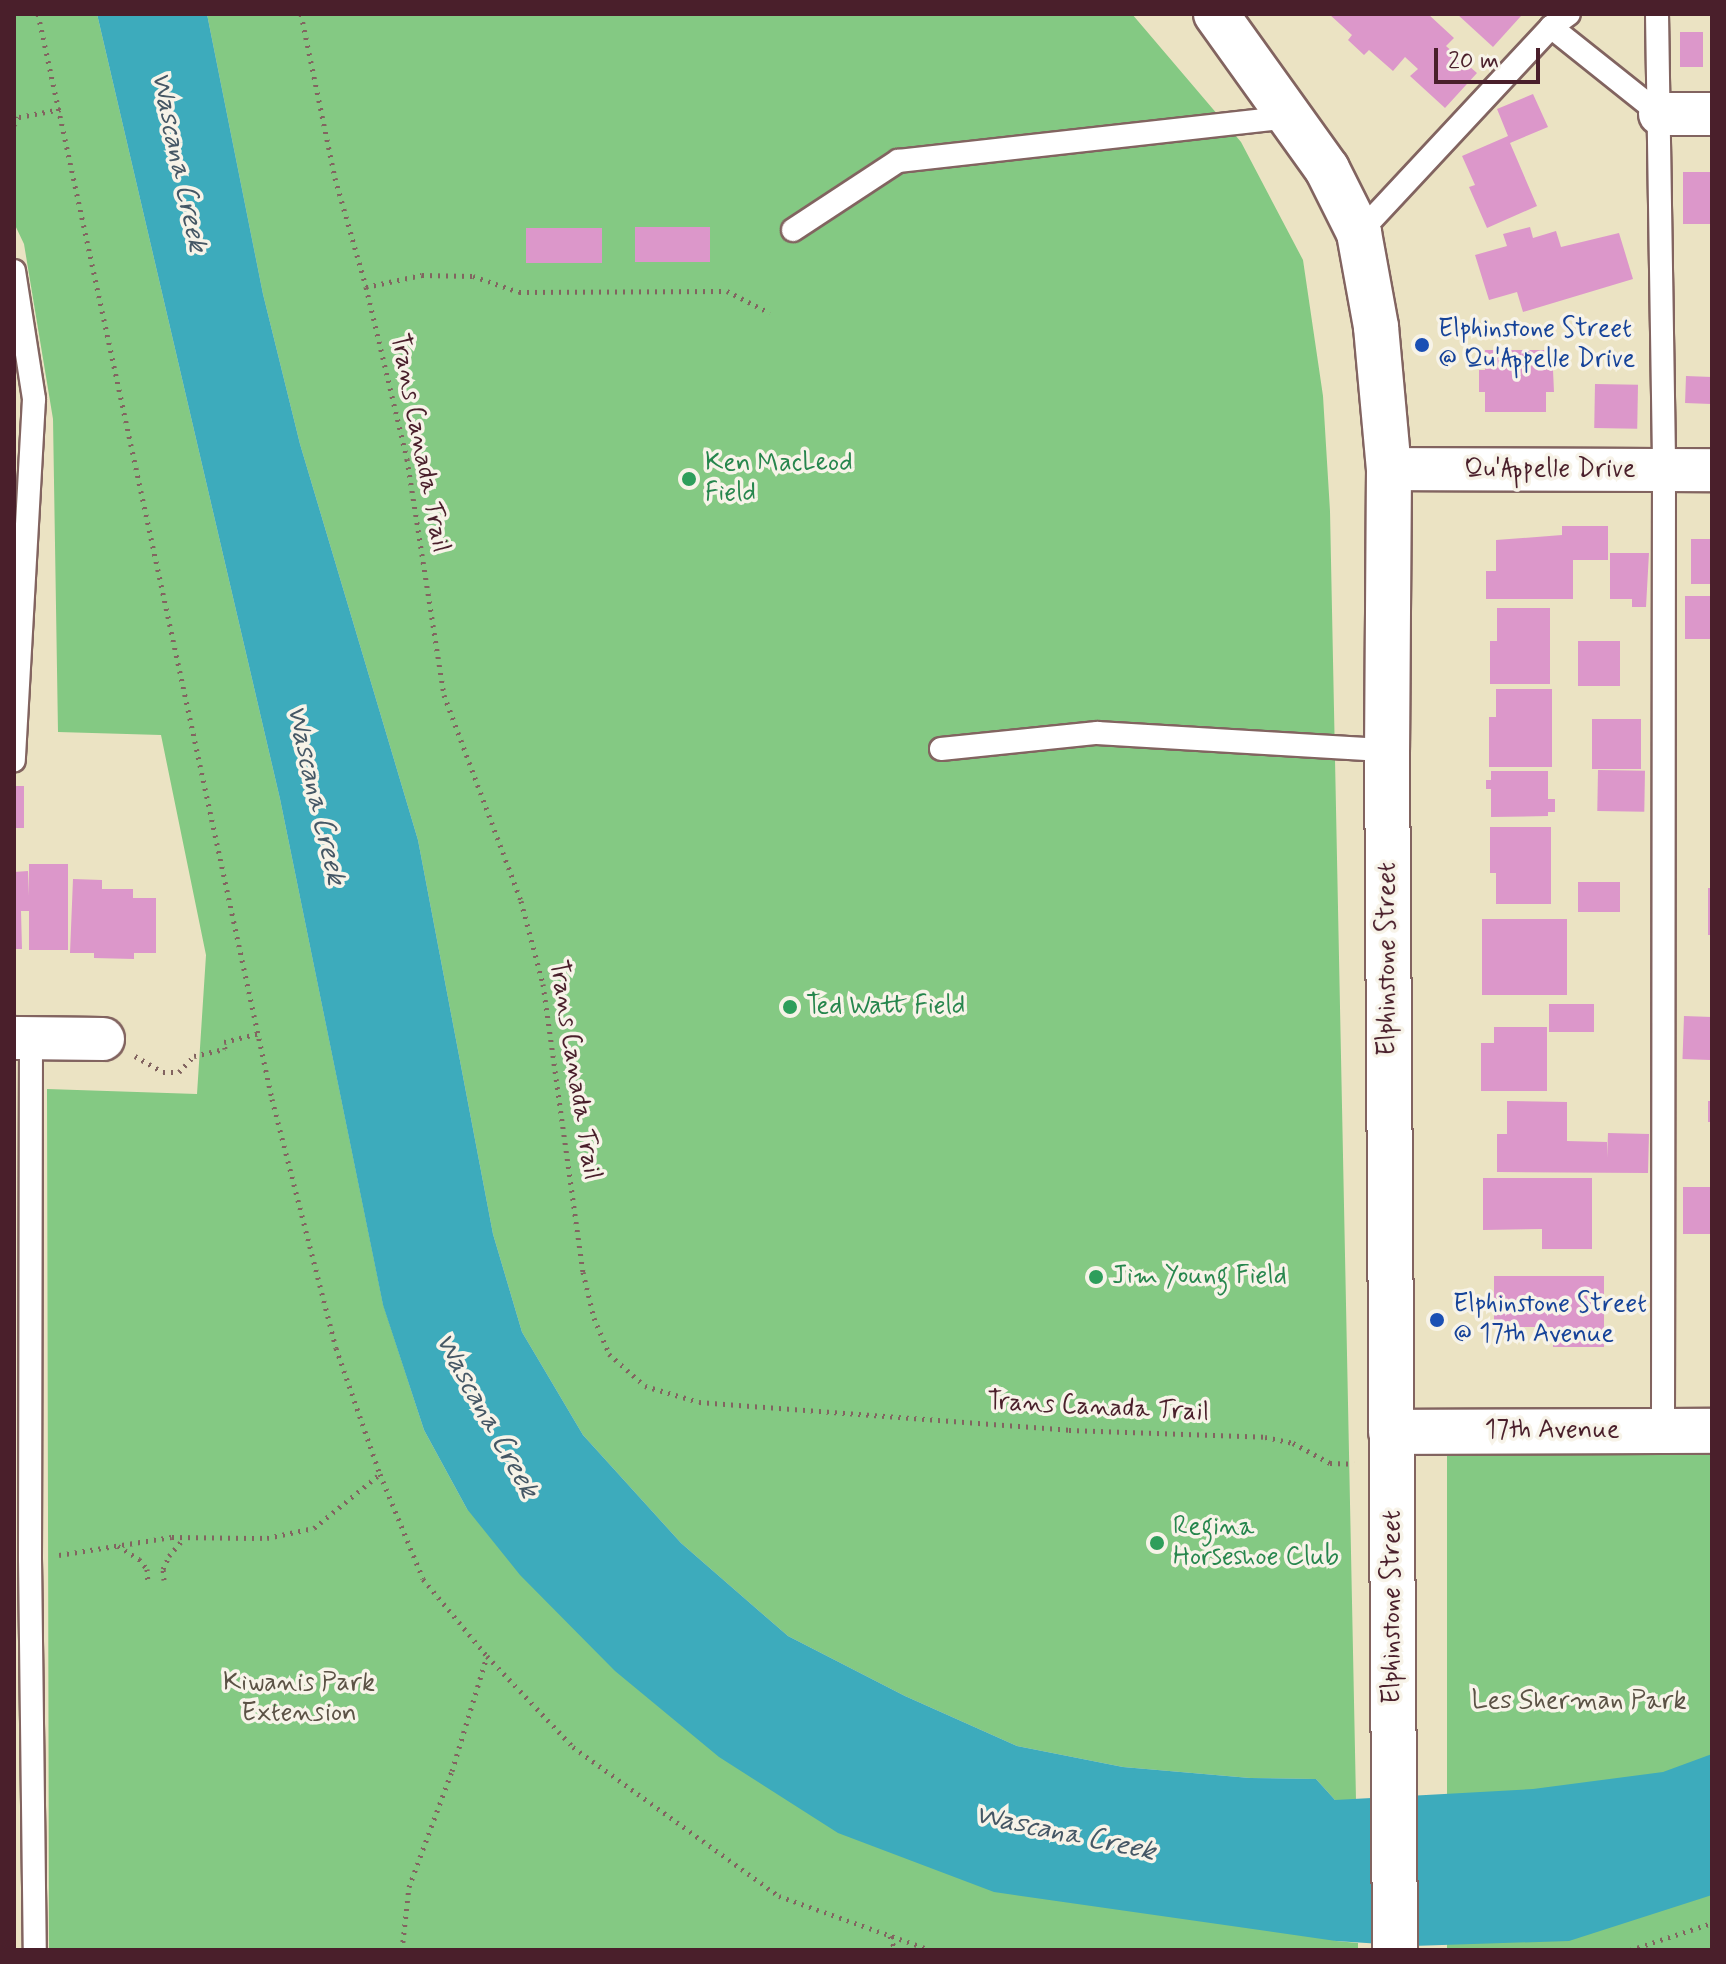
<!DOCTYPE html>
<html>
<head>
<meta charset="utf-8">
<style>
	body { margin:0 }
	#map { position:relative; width:1726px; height:1964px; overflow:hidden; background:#ebe3c3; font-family:Mynerve,sans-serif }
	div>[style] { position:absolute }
	.green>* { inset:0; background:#84c983; transform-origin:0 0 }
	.water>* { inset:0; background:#3dabbc }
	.building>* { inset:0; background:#dc97ca; transform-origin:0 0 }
	.path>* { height:5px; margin-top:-2.5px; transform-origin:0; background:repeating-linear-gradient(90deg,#826460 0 2px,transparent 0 8px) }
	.roads { filter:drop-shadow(2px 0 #826460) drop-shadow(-2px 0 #826460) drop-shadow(0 2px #826460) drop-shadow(0 -2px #826460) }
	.lane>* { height:22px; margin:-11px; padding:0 11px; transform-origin:11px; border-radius:11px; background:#fff }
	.street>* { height:42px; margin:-21px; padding:0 21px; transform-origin:21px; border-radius:21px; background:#fff }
	.secondary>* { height:44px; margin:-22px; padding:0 22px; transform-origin:22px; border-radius:22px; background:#fff }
	.dots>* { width:22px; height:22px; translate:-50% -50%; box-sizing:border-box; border:4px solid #f7f3e8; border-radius:50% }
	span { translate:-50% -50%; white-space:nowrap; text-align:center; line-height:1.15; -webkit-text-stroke:7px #f7f3e8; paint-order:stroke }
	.transit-label { font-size:26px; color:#164399 }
	.left { translate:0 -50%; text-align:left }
	.street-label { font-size:26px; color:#4a1f2b }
	.leisure-label { font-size:26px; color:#27864d }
	.park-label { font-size:26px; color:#5b5245 }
	.water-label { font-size:28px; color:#455765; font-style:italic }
	.frame { position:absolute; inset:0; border:16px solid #4a1f2b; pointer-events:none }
	.scale { position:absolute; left:1434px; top:48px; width:106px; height:36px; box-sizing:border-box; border:4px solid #4a1f2b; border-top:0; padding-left:10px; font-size:24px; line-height:28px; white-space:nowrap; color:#4a1f2b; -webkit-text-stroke:6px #f7f3e8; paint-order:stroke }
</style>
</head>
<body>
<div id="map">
	<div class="green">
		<i style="clip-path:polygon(14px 14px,97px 14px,280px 799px,383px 1304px,424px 1430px,467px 1509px,1336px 1941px,1358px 1943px,1358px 1950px,49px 1950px,47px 1089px,197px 1094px,206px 955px,161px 735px,58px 732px,53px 419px,24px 244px,14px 223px)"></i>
		<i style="clip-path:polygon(207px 14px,1132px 14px,1241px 142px,1303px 260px,1323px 396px,1330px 511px,1356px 1800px,1335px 1800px,1316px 1779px,1250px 1778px,1123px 1767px,1017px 1746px,905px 1696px,788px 1636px,681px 1543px,583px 1435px,522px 1332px,493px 1234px,418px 840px,300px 444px,263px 294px)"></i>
		<i style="left:1447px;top:1451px;width:265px;height:499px"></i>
	</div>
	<div class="water">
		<i style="clip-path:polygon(97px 14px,207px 14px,263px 294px,300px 444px,418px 840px,493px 1234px,522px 1332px,583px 1435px,681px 1543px,788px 1636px,905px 1696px,1017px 1746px,1123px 1767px,1250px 1778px,1316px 1779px,1335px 1800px,1533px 1789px,1663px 1772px,1712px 1754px,1712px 1895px,1569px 1941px,1412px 1946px,1336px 1941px,994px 1892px,838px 1833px,719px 1757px,615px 1671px,520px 1575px,467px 1509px,424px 1430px,383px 1305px,280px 799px)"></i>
	</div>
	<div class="building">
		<i style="clip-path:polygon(1329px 14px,1428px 14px,1454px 38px,1446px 46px,1477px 73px,1445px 108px,1410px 76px,1418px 69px,1405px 57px,1393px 71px,1369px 50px,1364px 55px,1348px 40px,1352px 35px)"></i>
		<i style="clip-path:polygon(1457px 14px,1518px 14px,1521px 16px,1493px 47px)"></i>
		<i style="left:1680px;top:32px;width:23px;height:35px"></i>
		<i style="clip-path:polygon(1533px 94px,1548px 127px,1510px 143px,1537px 206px,1487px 228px,1469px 187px,1475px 185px,1462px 156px,1508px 136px,1497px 109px)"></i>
		<i style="left:1683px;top:172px;width:29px;height:52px"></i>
		<i style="left:710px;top:227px;width:35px;height:75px;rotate:90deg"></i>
		<i style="clip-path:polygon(1530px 227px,1533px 238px,1556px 231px,1561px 247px,1619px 233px,1633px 279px,1523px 312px,1517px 292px,1489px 300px,1475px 255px,1507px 246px,1503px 234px)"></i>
		<i style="left:526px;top:228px;width:76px;height:35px"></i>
		<i style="clip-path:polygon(1485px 350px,1547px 350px,1547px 370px,1553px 370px,1554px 392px,1546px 392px,1546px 412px,1485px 412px,1485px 392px,1479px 392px,1479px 370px,1485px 370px)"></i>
		<i style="left:1686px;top:376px;width:26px;height:27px;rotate:2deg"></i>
		<i style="left:1595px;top:384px;width:43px;height:44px;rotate:1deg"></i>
		<i style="clip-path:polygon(1562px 526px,1608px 526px,1608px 560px,1573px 560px,1573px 599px,1486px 599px,1486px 571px,1496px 571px,1496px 540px,1562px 535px)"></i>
		<i style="left:1691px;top:539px;width:21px;height:45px"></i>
		<i style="clip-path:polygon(1610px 553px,1649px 553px,1646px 607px,1632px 607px,1632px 599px,1610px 599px)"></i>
		<i style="left:1685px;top:596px;width:27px;height:43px"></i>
		<i style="clip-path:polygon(1497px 608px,1550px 608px,1550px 684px,1490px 684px,1490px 641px,1497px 641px)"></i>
		<i style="left:1578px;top:641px;width:42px;height:45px"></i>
		<i style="clip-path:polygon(1496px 689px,1552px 689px,1552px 767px,1489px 767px,1489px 717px,1496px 717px)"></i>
		<i style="left:1641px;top:719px;width:50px;height:49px;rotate:90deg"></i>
		<i style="left:1598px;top:770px;width:47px;height:41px;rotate:1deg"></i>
		<i style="clip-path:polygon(1491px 771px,1548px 771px,1548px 799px,1555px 799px,1555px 812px,1548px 812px,1548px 816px,1491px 817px,1491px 789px,1486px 789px,1486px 780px,1491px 780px)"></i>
		<i style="left:14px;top:786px;width:10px;height:42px"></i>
		<i style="clip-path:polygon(1490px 827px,1551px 827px,1551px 904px,1496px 904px,1496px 873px,1490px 873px)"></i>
		<i style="clip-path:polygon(29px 864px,68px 864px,68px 950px,29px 950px,29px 911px,21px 911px,22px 949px,14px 949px,14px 872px,28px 871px,29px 896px)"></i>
		<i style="clip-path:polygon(73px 879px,102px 880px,102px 889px,133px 889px,133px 898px,156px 898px,156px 953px,134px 953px,134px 959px,94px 958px,94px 953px,70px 953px)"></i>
		<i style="left:1578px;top:882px;width:42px;height:30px"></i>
		<i style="left:1708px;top:888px;width:4px;height:47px"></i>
		<i style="left:1482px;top:919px;width:85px;height:76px"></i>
		<i style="left:1549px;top:1004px;width:45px;height:28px"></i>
		<i style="left:1684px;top:1016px;width:28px;height:43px;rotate:2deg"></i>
		<i style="clip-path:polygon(1494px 1027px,1547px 1027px,1547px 1091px,1481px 1091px,1481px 1043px,1494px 1043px)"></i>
		<i style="clip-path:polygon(1507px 1101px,1567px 1102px,1567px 1141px,1607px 1142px,1607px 1158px,1608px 1133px,1649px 1134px,1648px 1173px,1497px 1172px,1497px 1134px,1507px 1134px)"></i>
		<i style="left:1708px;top:1101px;width:4px;height:21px"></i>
		<i style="clip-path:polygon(1483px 1178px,1592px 1178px,1592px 1249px,1542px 1249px,1542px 1229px,1483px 1230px)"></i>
		<i style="left:1712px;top:1187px;width:47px;height:29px;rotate:90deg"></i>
		<i style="clip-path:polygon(1494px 1276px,1604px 1276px,1604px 1347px,1553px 1347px,1553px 1327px,1494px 1327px)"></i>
	</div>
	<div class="path">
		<i style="left:38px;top:14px;width:1110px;rotate:77.83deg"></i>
		<i style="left:272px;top:1099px;width:257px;rotate:75.6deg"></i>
		<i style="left:336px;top:1348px;width:133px;rotate:70.8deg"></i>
		<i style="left:380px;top:1474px;width:113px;rotate:67.7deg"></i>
		<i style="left:423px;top:1579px;width:100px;rotate:50.3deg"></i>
		<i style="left:487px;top:1656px;width:125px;rotate:46.6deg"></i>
		<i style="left:573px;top:1747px;width:254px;rotate:35.9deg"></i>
		<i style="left:779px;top:1896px;width:161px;rotate:19.6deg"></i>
		<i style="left:301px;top:14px;width:167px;rotate:78.3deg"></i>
		<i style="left:335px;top:178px;width:113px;rotate:74.1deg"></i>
		<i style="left:366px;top:287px;width:177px;rotate:76.6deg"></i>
		<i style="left:407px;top:459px;width:239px;rotate:81.1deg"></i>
		<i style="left:444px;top:695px;width:220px;rotate:69.5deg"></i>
		<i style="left:521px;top:901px;width:86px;rotate:75.2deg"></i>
		<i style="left:543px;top:984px;width:291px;rotate:82.1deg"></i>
		<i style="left:583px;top:1272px;width:47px;rotate:76.6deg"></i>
		<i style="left:594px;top:1318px;width:39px;rotate:67deg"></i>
		<i style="left:609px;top:1354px;width:48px;rotate:41.6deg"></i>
		<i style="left:645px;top:1386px;width:56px;rotate:16.5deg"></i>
		<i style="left:699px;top:1402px;width:371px;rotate:4.3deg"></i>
		<i style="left:1069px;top:1430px;width:196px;rotate:2deg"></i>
		<i style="left:1265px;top:1437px;width:29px;rotate:12deg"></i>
		<i style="left:1293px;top:1443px;width:42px;rotate:28.4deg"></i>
		<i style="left:1330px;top:1463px;width:24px;rotate:2deg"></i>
		<i style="left:14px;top:125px;width:9px;rotate:-58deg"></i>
		<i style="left:19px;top:117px;width:43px;rotate:-10.8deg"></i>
		<i style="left:366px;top:287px;width:57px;rotate:-12.1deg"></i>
		<i style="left:422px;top:275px;width:51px;rotate:1.1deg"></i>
		<i style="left:473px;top:276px;width:49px;rotate:19.2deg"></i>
		<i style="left:519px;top:292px;width:208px;rotate:-0.3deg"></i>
		<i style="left:727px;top:291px;width:48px;rotate:27.1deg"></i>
		<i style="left:135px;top:1056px;width:32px;rotate:30deg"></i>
		<i style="left:163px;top:1072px;width:16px"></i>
		<i style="left:179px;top:1072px;width:22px;rotate:-47deg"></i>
		<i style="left:194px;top:1056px;width:32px;rotate:-13deg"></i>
		<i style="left:225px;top:1049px;width:7px;rotate:-98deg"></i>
		<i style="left:224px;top:1042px;width:37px;rotate:-14deg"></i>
		<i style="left:118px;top:1546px;width:25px;rotate:32deg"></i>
		<i style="left:139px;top:1559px;width:13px;rotate:51deg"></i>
		<i style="left:147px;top:1569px;width:13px;rotate:86deg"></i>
		<i style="left:59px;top:1555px;width:114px;rotate:-9.1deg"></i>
		<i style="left:172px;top:1537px;width:95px;rotate:0.6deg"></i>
		<i style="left:267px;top:1538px;width:48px;rotate:-12deg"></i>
		<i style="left:314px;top:1528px;width:85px;rotate:-39.3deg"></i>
		<i style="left:164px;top:1580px;width:11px;rotate:-95deg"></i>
		<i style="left:163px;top:1569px;width:14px;rotate:-65deg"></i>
		<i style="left:169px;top:1556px;width:23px;rotate:-50deg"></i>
		<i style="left:890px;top:1936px;width:15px;rotate:70deg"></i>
		<i style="left:402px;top:1950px;width:63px;rotate:-83.7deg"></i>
		<i style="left:409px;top:1887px;width:124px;rotate:-69.7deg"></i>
		<i style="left:452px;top:1771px;width:120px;rotate:-73.1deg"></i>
		<i style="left:1630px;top:1950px;width:86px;rotate:-18.2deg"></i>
	</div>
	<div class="roads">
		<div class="lane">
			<i style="left:1657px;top:14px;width:457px;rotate:89.1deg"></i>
			<i style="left:1664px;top:471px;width:959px;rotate:90.06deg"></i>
			<i style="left:1551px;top:27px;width:139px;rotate:38.6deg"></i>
			<i style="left:793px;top:230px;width:126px;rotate:-33.3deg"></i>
			<i style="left:898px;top:161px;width:396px;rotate:-6.4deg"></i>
			<i style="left:1359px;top:233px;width:282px;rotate:-47deg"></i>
			<i style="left:1551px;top:27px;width:22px;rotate:-36deg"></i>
			<i style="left:14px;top:271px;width:130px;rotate:81.1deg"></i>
			<i style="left:34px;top:399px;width:362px;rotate:93.2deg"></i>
			<i style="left:941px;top:749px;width:157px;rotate:-5.9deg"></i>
			<i style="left:1097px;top:733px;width:290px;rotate:3.4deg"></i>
			<i style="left:31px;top:1039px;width:520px;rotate:90.11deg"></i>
			<i style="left:30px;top:1559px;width:391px;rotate:89.3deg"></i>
		</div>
		<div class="street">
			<i style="left:1660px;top:114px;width:52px"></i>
			<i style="left:1389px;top:469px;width:323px;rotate:0.2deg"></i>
			<i style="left:14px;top:1038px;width:89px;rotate:0.6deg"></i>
		</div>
		<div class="secondary">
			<i style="left:1216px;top:14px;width:191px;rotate:54.4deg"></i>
			<i style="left:1327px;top:169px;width:72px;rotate:63.4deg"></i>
			<i style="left:1359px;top:233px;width:96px;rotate:79.7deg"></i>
			<i style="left:1376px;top:327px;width:143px;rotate:84.8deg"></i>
			<i style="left:1389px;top:469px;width:281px;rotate:90.4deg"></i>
			<i style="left:1387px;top:750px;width:1200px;rotate:89.62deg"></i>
			<i style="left:1391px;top:1432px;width:321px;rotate:-0.2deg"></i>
		</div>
	</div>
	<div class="dots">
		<i style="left:1422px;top:345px;background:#1a4fb4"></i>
		<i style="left:689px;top:479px;background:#2e9e5b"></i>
		<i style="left:790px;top:1007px;background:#2e9e5b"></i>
		<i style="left:1096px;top:1277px;background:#2e9e5b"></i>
		<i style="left:1437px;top:1320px;background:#1a4fb4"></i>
		<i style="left:1157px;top:1543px;background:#2e9e5b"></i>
	</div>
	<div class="transit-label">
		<span class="left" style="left:1438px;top:345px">Elphinstone Street<br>@ Qu'Appelle Drive</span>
		<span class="left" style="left:1453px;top:1320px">Elphinstone Street<br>@ 17th Avenue</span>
	</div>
	<div class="street-label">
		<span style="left:419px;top:443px;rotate:79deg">Trans Canada Trail</span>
		<span style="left:1550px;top:470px">Qu'Appelle Drive</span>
		<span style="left:1388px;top:959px;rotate:-90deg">Elphinstone Street</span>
		<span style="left:574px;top:1070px;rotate:81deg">Trans Canada Trail</span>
		<span style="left:1098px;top:1408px;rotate:3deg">Trans Canada Trail</span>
		<span style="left:1552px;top:1431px">17th Avenue</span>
		<span style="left:1393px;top:1607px;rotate:-90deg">Elphinstone Street</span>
	</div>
	<div class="leisure-label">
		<span class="left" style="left:705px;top:479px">Ken MacLeod<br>Field</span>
		<span class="left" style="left:806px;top:1007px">Ted Watt Field</span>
		<span class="left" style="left:1112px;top:1277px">Jim Young Field</span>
		<span class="left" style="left:1173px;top:1543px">Regina<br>Horseshoe Club</span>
	</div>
	<div class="park-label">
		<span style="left:299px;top:1699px">Kiwanis Park<br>Extension</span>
		<span style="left:1579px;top:1702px">Les Sherman Park</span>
	</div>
	<div class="water-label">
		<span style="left:178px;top:162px;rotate:78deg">Wascana Creek</span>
		<span style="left:315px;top:795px;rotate:77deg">Wascana Creek</span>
		<span style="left:486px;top:1416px;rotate:61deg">Wascana Creek</span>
		<span style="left:1065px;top:1834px;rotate:12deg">Wascana Creek</span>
	</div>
	<div class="frame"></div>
	<div class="scale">20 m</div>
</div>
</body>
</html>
